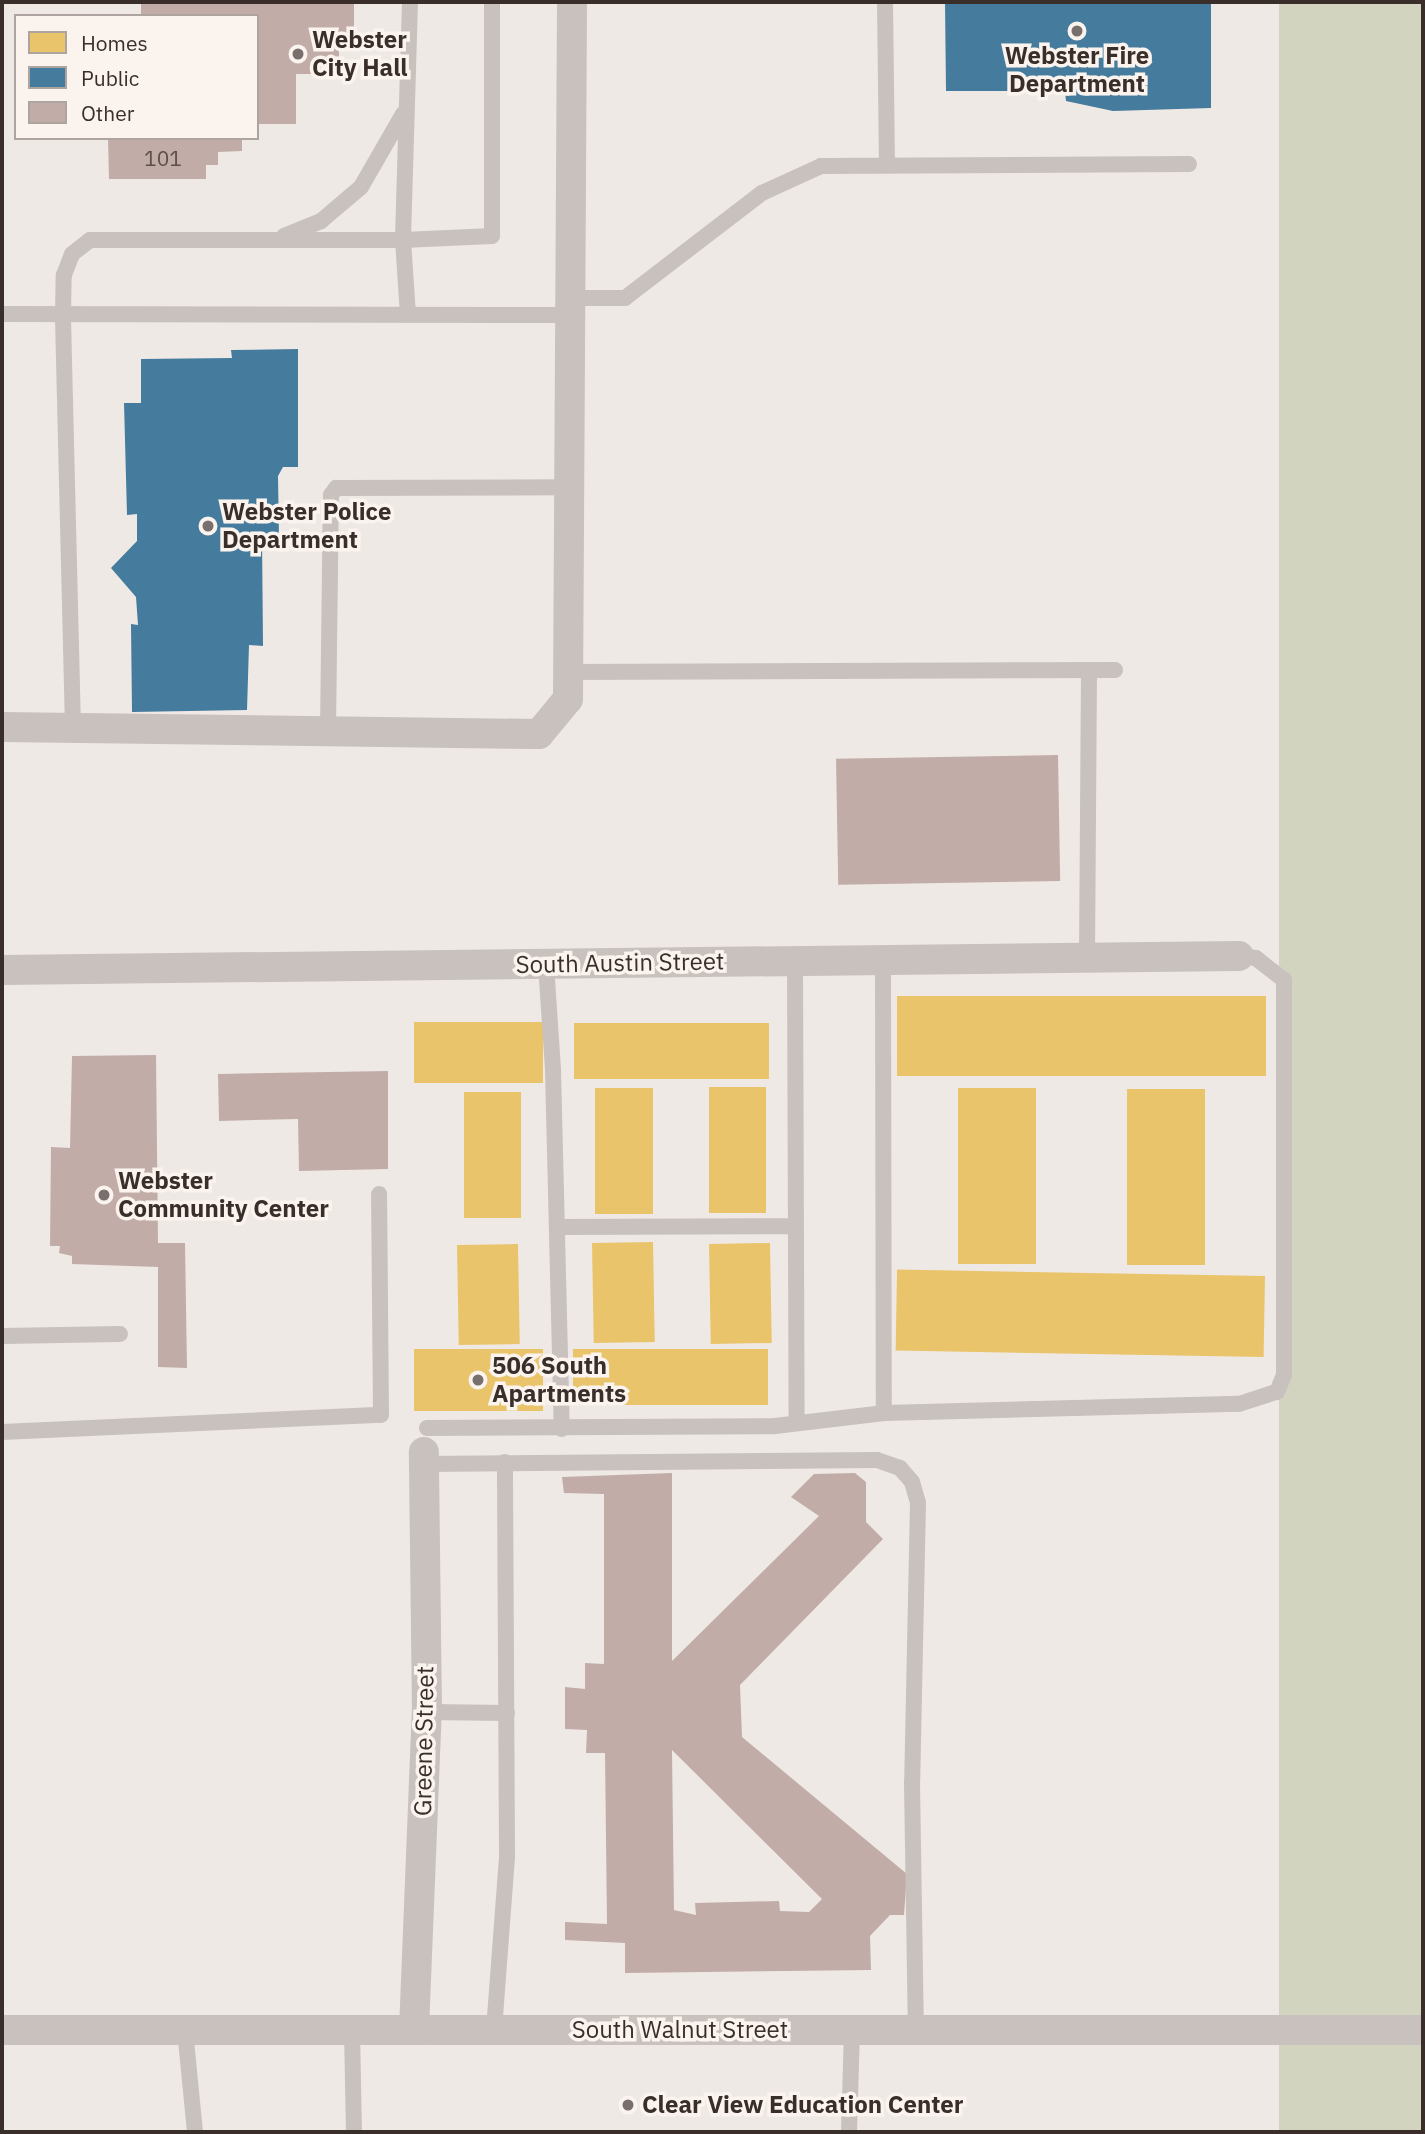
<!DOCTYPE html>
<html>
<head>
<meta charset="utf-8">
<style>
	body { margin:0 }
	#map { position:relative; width:1425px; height:2134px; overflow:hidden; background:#efe9e5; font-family:"IBM Plex Sans",sans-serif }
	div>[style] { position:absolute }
	.green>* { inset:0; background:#d2d4c0; transform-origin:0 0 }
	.homes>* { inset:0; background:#e9c46a; transform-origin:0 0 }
	.public>* { inset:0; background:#457b9d }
	.building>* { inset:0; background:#c2aca7; transform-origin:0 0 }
	.service>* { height:16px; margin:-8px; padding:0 8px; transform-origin:8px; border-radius:8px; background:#c8c1be }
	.minor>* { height:30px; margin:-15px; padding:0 15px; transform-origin:15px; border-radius:15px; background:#c8c1be }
	.dots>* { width:19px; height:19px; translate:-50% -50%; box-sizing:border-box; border:4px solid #faf3ee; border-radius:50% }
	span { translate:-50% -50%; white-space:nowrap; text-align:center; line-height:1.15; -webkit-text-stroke:7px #faf3ee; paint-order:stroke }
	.number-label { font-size:21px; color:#5c4e4a }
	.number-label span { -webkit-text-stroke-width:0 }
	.poi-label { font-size:24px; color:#3a2e2b; font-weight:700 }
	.left { translate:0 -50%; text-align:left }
	.street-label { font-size:24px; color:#3a2e2b }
	.frame { position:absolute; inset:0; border:4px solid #3a2e2b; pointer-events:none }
	.legend { position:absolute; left:14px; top:14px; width:245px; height:126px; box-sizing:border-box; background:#faf3ee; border:2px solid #ada4a0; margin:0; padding:9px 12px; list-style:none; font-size:21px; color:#3a2e2b }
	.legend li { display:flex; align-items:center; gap:14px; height:35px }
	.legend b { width:35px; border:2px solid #ada4a0 }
</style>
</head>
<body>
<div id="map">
	<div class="green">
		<i style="left:1279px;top:2px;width:144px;height:2130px"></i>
	</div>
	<div class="homes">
		<i style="left:897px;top:996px;width:369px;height:80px"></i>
		<i style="left:414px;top:1022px;width:129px;height:61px"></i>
		<i style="left:769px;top:1023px;width:56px;height:195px;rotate:90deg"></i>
		<i style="left:709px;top:1087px;width:57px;height:126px"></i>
		<i style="left:595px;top:1088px;width:58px;height:126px"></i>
		<i style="left:958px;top:1088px;width:78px;height:176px"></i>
		<i style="left:1127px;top:1089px;width:78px;height:176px"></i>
		<i style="left:464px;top:1092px;width:57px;height:126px"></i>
		<i style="left:653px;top:1242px;width:100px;height:61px;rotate:89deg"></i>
		<i style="left:770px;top:1243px;width:100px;height:61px;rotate:89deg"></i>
		<i style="left:518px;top:1244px;width:100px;height:61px;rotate:89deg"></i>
		<i style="left:1265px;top:1276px;width:81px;height:368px;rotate:91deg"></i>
		<i style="left:414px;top:1349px;width:129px;height:62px"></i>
		<i style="left:768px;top:1349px;width:56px;height:195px;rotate:90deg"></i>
	</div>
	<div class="public">
		<i style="clip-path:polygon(945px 2px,1211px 2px,1211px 108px,1113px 111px,1066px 101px,1065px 91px,946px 91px)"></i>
		<i style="clip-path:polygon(298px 349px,298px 467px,283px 467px,278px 476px,279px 536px,262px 537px,263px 646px,249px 645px,247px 710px,132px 712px,131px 624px,138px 625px,136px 597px,111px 568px,137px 541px,137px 514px,127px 515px,124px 403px,141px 403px,141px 359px,232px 358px,231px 350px)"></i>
	</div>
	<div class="building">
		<i style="clip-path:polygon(141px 2px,354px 2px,354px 43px,339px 44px,339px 65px,328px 65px,328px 74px,296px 74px,296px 124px,257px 124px,257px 16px,141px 16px)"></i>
		<i style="clip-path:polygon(108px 138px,242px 138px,242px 151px,218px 152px,218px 165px,206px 165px,206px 179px,109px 179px)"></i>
		<i style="left:1058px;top:755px;width:126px;height:222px;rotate:89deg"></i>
		<i style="clip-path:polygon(156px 1055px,158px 1243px,185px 1243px,187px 1368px,158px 1367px,158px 1267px,72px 1264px,72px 1256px,59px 1253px,60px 1246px,50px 1246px,51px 1147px,70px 1148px,72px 1056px)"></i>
		<i style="clip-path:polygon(388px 1071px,388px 1169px,299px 1171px,298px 1119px,219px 1121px,218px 1074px)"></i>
		<i style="clip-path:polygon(evenodd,672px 1473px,672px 1661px,819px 1516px,791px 1497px,814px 1474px,855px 1473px,866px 1482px,866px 1522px,883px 1539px,740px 1685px,742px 1737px,907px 1874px,904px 1915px,890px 1915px,870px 1936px,871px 1970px,625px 1973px,625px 1943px,565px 1940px,565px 1922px,607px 1924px,605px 1753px,586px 1753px,587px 1730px,565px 1729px,565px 1687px,585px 1689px,585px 1663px,604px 1664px,604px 1494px,564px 1493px,562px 1477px,672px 1473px,672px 1750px,822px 1899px,809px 1912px,780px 1911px,779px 1901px,695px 1903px,696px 1915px,674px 1910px,672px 1750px)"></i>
	</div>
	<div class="service">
		<i style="left:410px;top:2px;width:238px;rotate:91.7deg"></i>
		<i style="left:403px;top:240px;width:89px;rotate:-2.6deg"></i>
		<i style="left:492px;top:236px;width:234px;rotate:-90deg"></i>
		<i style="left:885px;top:2px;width:163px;rotate:89.3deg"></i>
		<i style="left:284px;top:236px;width:40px;rotate:-22deg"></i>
		<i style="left:321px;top:221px;width:52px;rotate:-40.4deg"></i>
		<i style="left:361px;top:187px;width:84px;rotate:-60.1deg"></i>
		<i style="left:570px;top:298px;width:55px"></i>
		<i style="left:625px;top:298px;width:173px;rotate:-37.5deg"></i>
		<i style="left:762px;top:193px;width:65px;rotate:-24.6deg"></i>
		<i style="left:821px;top:166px;width:368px;rotate:-0.3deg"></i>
		<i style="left:2px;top:314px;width:568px;rotate:0.1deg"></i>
		<i style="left:568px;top:672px;width:547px;rotate:-0.21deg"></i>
		<i style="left:73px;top:728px;width:414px;rotate:-91.4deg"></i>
		<i style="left:63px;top:314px;width:39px;rotate:-89deg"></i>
		<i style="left:64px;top:275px;width:22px;rotate:-69deg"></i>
		<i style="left:72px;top:254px;width:23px;rotate:-38deg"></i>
		<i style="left:90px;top:240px;width:313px"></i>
		<i style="left:403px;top:240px;width:75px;rotate:86.2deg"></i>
		<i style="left:328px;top:731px;width:236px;rotate:-89.3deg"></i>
		<i style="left:331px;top:495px;width:9px;rotate:-54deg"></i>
		<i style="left:336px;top:488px;width:233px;rotate:-0.2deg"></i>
		<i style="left:1087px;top:958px;width:287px;rotate:-89.6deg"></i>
		<i style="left:883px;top:960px;width:453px;rotate:89.9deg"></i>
		<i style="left:884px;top:1413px;width:355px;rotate:-1.5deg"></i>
		<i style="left:1239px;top:1404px;width:40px;rotate:-18deg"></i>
		<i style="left:1277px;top:1392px;width:18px;rotate:-68deg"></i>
		<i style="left:1284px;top:1375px;width:395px;rotate:-90deg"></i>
		<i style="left:1284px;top:980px;width:36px;rotate:-142deg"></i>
		<i style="left:1256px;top:958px;width:17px;rotate:-173deg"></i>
		<i style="left:795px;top:961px;width:462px;rotate:89.8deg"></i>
		<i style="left:546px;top:964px;width:106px;rotate:86.2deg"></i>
		<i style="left:553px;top:1070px;width:359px;rotate:88.6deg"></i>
		<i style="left:557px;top:1227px;width:238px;rotate:-0.2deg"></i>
		<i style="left:2px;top:1336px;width:118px;rotate:-1deg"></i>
		<i style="left:427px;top:1428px;width:348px;rotate:-0.3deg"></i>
		<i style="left:775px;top:1426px;width:110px;rotate:-6.8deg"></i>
		<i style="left:2px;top:1432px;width:379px;rotate:-2.6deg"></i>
		<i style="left:381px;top:1415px;width:221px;rotate:-90.5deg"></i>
		<i style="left:424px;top:1464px;width:453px;rotate:-0.5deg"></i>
		<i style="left:877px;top:1460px;width:24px;rotate:19deg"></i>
		<i style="left:900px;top:1468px;width:18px;rotate:49deg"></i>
		<i style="left:912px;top:1482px;width:22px;rotate:74deg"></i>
		<i style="left:918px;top:1503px;width:280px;rotate:91.2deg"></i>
		<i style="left:912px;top:1783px;width:247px;rotate:89.1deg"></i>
		<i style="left:427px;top:1712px;width:80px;rotate:0.7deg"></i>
		<i style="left:185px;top:2030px;width:102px;rotate:84.4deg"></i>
		<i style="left:352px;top:2030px;width:102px;rotate:88.9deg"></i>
		<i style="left:494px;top:2030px;width:174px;rotate:-85.7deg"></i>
		<i style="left:507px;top:1856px;width:394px;rotate:-90.3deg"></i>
		<i style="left:849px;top:2132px;width:102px;rotate:-88.3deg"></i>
	</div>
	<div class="minor">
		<i style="left:2px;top:727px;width:537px;rotate:0.75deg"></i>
		<i style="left:539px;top:734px;width:45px;rotate:-50.4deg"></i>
		<i style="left:568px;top:699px;width:697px;rotate:-89.67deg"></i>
		<i style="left:2px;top:970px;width:1237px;rotate:-0.65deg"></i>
		<i style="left:2px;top:2030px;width:1421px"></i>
		<i style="left:414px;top:2030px;width:318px;rotate:-87.7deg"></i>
		<i style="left:427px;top:1712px;width:260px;rotate:-90.7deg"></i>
	</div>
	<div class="dots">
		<i style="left:1077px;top:31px;background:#796f6c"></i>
		<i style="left:298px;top:54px;background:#796f6c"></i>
		<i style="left:208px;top:526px;background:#796f6c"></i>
		<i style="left:104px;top:1195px;background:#796f6c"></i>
		<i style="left:478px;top:1380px;background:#796f6c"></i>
		<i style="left:628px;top:2105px;background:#796f6c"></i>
	</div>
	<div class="number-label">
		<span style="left:163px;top:158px">101</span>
	</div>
	<div class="poi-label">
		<span class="left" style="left:312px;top:54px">Webster<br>City Hall</span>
		<span style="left:1077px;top:70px">Webster Fire<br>Department</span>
		<span class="left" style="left:222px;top:526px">Webster Police<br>Department</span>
		<span class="left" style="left:118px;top:1195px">Webster<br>Community Center</span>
		<span class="left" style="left:492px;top:1380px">506 South<br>Apartments</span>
		<span class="left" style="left:642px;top:2105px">Clear View Education Center</span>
	</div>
	<div class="street-label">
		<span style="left:620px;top:963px;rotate:-1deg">South Austin Street</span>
		<span style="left:424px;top:1741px;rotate:-89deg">Greene Street</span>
		<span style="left:680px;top:2030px">South Walnut Street</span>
	</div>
	<div class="frame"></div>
	<ul class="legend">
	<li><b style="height:19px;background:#e9c46a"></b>Homes</li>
	<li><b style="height:19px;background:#457b9d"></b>Public</li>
	<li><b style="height:19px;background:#c2aca7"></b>Other</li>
	</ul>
</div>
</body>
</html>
